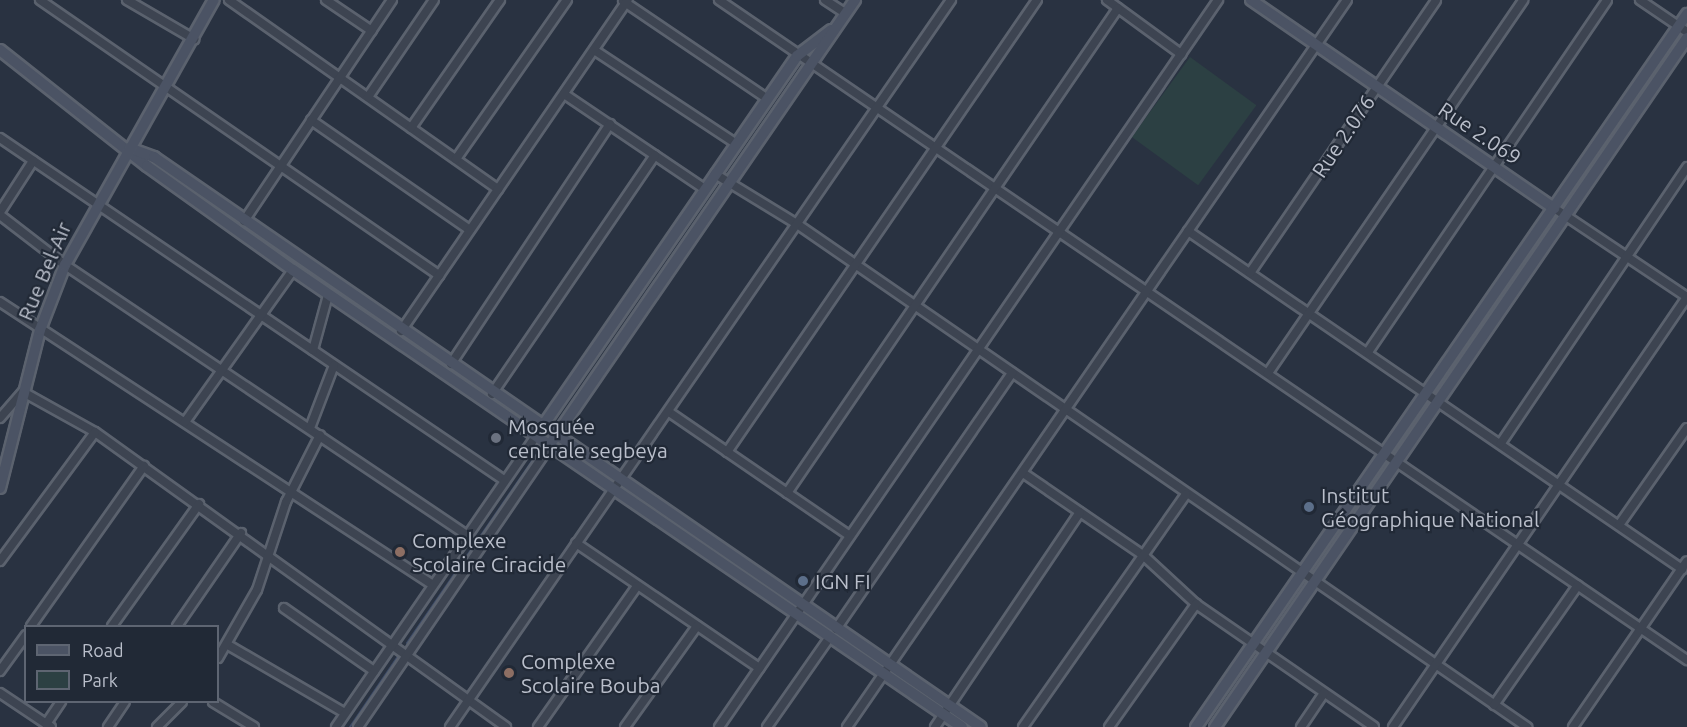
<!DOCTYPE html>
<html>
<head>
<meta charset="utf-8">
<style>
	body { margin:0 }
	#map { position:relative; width:1687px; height:727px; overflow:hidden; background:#293241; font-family:Ubuntu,sans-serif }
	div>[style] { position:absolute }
	.green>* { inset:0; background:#2c4043; transform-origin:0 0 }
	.stream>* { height:2px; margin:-1px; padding:0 1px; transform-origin:1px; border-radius:1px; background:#404e69 }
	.roads { filter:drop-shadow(2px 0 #5b626e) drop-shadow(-2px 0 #5b626e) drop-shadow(0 2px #5b626e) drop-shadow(0 -2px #5b626e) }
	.street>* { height:8px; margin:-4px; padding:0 4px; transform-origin:4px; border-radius:4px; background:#3d4451 }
	.secondary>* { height:10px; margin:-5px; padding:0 5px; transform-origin:5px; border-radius:5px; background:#4b5364 }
	.dots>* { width:16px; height:16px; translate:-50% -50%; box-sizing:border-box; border:3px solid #212936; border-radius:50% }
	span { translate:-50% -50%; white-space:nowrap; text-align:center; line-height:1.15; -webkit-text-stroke:4.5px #212936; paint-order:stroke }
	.street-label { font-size:21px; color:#babfcb }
	.poi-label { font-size:21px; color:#babfcb }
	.left { translate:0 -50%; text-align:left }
	.legend { position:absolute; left:24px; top:625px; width:195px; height:78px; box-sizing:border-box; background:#212936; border:2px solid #5e6572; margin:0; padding:8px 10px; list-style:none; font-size:18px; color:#babfcb }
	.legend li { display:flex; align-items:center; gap:12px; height:30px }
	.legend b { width:30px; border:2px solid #5e6572 }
</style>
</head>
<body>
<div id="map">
	<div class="green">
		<i style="left:1190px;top:57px;width:82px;height:99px;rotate:36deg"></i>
	</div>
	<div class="stream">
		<i style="left:407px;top:643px;width:240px;rotate:-55.5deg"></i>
		<i style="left:350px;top:727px;width:87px;rotate:-55.8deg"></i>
	</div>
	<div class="roads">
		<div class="street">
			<i style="left:40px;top:0;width:485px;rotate:34.6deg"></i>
			<i style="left:127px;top:0;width:78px;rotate:30.2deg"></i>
			<i style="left:229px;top:0;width:329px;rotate:35.1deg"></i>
			<i style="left:326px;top:0;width:55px;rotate:34deg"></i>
			<i style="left:719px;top:0;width:1172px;rotate:34.29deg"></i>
			<i style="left:825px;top:0;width:24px;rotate:33deg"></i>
			<i style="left:1107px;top:0;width:92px;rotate:36.1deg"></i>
			<i style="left:1640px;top:0;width:57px;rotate:34.2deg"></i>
			<i style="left:623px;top:1px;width:173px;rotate:34.1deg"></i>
			<i style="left:594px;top:50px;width:169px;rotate:33.4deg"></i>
			<i style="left:564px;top:94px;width:170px;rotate:34deg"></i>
			<i style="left:368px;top:97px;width:117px;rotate:-55.8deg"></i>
			<i style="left:311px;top:120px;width:193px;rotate:34.7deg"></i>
			<i style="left:411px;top:128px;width:156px;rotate:-55.2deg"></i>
			<i style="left:0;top:138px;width:609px;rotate:34.16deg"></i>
			<i style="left:456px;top:159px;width:194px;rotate:-55.1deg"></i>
			<i style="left:715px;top:174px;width:96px;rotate:31.4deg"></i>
			<i style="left:797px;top:224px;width:887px;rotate:34.57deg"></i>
			<i style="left:1554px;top:208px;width:160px;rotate:33.8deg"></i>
			<i style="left:0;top:212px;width:61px;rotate:-57.1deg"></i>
			<i style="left:0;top:215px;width:82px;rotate:37.6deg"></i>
			<i style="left:65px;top:265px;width:484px;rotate:33.9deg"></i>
			<i style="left:244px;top:221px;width:266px;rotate:-56.2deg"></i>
			<i style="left:1188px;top:231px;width:599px;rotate:34.38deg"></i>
			<i style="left:1250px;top:273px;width:330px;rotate:-55.7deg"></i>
			<i style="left:0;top:302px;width:517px;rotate:33.17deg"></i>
			<i style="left:401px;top:331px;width:401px;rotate:-55.6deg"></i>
			<i style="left:313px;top:350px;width:57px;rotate:-74.7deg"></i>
			<i style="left:1368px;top:352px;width:425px;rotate:-55.8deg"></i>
			<i style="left:451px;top:364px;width:288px;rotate:-56.5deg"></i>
			<i style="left:1268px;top:373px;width:452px;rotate:-55.6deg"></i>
			<i style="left:492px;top:394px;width:289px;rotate:-55.7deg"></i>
			<i style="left:669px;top:412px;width:219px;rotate:34.4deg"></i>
			<i style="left:0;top:418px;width:35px;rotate:-49deg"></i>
			<i style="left:23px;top:392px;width:82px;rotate:29.1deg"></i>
			<i style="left:95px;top:432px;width:506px;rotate:35.67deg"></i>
			<i style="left:185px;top:422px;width:186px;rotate:-54.6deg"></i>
			<i style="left:310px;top:428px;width:67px;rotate:-69.1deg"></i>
			<i style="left:1501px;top:443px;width:333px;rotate:-56deg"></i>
			<i style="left:727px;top:452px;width:548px;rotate:-55.56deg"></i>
			<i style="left:1023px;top:473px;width:147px;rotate:34.4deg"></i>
			<i style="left:1144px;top:556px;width:71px;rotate:42.7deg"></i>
			<i style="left:1196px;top:604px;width:216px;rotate:34.6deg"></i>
			<i style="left:787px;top:493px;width:587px;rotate:-55.69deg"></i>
			<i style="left:1619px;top:525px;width:118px;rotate:-55deg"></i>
			<i style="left:576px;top:543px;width:222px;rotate:34.3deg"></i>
			<i style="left:0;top:561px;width:160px;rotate:-53.6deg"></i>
			<i style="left:284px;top:608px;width:110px;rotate:35deg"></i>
			<i style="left:31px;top:626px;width:196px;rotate:-54.8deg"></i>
			<i style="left:112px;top:626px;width:150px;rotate:-54.5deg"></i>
			<i style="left:177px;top:626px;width:113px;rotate:-55.5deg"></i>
			<i style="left:836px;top:629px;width:311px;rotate:-55.5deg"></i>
			<i style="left:228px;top:645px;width:135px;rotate:30.2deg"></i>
			<i style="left:218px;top:658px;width:78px;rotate:-60.2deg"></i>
			<i style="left:257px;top:590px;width:93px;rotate:-71.8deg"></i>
			<i style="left:286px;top:502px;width:75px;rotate:-63.1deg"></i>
			<i style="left:0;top:671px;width:44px;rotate:-54.2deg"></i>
			<i style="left:0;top:693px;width:61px;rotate:33.7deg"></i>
			<i style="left:213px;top:702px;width:48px;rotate:31.4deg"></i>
			<i style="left:1494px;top:705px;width:146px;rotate:-55deg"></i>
			<i style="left:46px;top:724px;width:27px;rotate:-56deg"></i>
			<i style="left:108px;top:727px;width:30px;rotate:-56deg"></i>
			<i style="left:157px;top:727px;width:35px;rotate:-45deg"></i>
			<i style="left:336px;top:727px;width:355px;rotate:-55.5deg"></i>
			<i style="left:358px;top:727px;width:343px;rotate:-55.7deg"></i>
			<i style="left:450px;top:727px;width:883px;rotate:-55.43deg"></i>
			<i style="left:538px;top:727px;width:172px;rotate:-54.9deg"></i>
			<i style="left:625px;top:727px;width:124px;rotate:-54.5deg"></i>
			<i style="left:719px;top:727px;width:882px;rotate:-55.53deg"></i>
			<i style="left:767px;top:727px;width:108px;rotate:-55.1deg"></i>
			<i style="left:847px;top:727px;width:882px;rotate:-55.48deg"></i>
			<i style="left:935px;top:727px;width:259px;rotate:-56deg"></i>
			<i style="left:1023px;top:727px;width:284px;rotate:-55deg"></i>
			<i style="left:1109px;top:727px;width:151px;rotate:-54.7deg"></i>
			<i style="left:1301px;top:727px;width:41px;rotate:-55.9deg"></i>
			<i style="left:1393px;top:727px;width:521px;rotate:-55.64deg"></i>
			<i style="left:1573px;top:727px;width:201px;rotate:-55.5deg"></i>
		</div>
		<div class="secondary">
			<i style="left:1251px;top:0;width:368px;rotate:34.5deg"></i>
			<i style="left:0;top:50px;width:187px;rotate:38.3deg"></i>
			<i style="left:147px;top:166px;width:179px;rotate:35.5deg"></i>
			<i style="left:293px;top:270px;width:810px;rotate:34.34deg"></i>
			<i style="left:129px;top:148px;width:27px;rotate:20deg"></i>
			<i style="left:154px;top:157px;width:1004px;rotate:34.58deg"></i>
			<i style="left:540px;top:430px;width:454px;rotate:-55.5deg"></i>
			<i style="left:797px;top:56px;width:43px;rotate:-37.4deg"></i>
			<i style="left:553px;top:440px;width:534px;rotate:-55.54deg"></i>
			<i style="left:0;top:488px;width:163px;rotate:-75.8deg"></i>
			<i style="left:40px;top:330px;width:70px;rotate:-69deg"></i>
			<i style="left:65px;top:265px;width:304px;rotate:-60.7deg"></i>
			<i style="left:1196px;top:727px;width:866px;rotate:-55.45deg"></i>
			<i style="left:1215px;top:727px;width:835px;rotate:-55.59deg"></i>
		</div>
	</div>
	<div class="dots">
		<i style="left:496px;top:438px;background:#6b7280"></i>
		<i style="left:1309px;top:507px;background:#5c6f8a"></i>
		<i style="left:400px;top:552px;background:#8d6e63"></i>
		<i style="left:803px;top:581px;background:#5c6f8a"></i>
		<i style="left:509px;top:673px;background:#8d6e63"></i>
	</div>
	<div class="street-label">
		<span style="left:1480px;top:133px;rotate:34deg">Rue 2.069</span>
		<span style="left:1343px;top:136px;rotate:-56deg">Rue 2.076</span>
		<span style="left:44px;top:271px;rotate:-67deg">Rue Bel-Air</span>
	</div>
	<div class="poi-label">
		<span class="left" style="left:508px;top:438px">Mosquée<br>centrale segbeya</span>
		<span class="left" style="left:1321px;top:507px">Institut<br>Géographique National</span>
		<span class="left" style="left:412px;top:552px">Complexe<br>Scolaire Ciracide</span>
		<span class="left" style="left:815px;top:581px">IGN FI</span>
		<span class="left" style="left:521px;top:673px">Complexe<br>Scolaire Bouba</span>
	</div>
	<ul class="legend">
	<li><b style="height:8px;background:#4b5364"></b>Road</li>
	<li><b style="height:16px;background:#2c4043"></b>Park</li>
	</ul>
</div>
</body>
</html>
